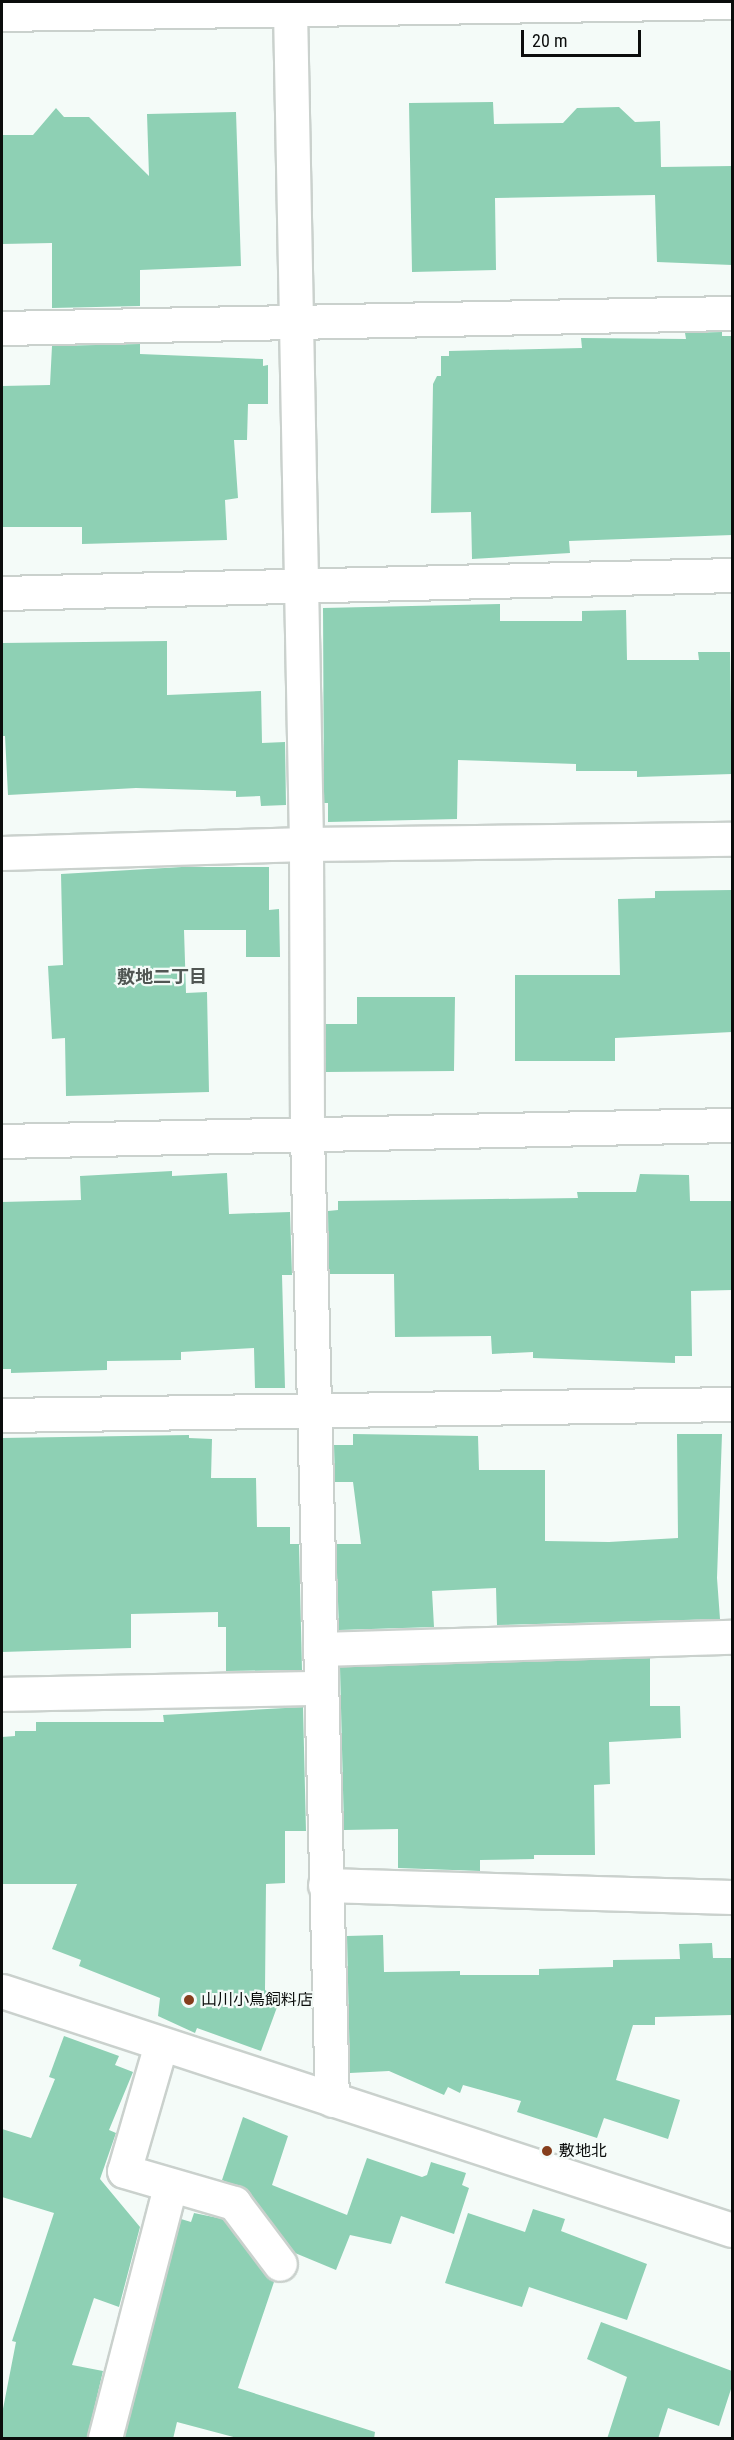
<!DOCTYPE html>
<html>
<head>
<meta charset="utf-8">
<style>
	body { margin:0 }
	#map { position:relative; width:734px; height:2440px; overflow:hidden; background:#f4fbf8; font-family:"Roboto Condensed","Noto Sans JP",sans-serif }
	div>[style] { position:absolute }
	.building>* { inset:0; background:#8ed0b4 }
	.roads { filter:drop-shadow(2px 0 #cad1cd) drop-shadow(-2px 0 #cad1cd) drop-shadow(0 2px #cad1cd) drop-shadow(0 -2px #cad1cd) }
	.minor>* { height:33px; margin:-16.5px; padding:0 16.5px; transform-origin:16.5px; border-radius:16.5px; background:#fff }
	.tertiary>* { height:33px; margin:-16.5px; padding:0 16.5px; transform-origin:16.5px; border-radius:16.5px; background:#fff }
	.dots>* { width:16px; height:16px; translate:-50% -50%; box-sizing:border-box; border:3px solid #f4fbf8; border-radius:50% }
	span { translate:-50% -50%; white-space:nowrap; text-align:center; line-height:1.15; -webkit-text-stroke:4.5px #f4fbf8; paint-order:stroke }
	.poi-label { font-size:16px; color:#0b0d0c }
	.left { translate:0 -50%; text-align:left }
	.neighbourhood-label { font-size:18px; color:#505653; font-weight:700 }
	.frame { position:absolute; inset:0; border:3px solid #0b0d0c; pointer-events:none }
	.scale { position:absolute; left:521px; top:30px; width:120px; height:27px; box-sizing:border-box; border:3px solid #0b0d0c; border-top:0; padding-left:8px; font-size:18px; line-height:21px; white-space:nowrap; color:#0b0d0c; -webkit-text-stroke:4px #f4fbf8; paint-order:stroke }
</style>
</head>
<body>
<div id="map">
	<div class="building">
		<i style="clip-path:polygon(493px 102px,494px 124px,563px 123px,577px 108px,619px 107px,635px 122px,660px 121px,661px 167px,732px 166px,732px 265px,657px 262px,655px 195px,495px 198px,496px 270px,412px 272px,409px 103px)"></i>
		<i style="clip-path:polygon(56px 108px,64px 117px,89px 117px,149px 176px,147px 114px,236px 112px,241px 266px,140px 270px,140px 306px,52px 308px,52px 243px,2px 244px,2px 135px,33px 135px)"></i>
		<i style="clip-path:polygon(722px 332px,722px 336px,732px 336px,732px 535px,569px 541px,570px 553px,472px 559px,471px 512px,431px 513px,433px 384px,437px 376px,441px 376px,441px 356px,449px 356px,449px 351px,582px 348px,581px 338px,686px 339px,685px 333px)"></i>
		<i style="clip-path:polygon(140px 344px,140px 354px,263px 359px,263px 366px,268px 365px,268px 404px,248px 404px,247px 440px,234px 440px,238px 498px,225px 500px,227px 540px,82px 544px,82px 527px,2px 527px,2px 386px,50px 385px,52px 346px)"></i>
		<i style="clip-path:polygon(500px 604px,500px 621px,582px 621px,582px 611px,626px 610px,627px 660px,699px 660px,698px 652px,730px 652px,732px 774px,637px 777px,637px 771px,576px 771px,576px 764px,458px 760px,457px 819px,328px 822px,328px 803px,324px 803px,323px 608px)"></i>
		<i style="clip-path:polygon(167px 641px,167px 695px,261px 691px,262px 743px,285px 742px,286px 805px,261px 806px,260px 796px,236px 797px,236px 791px,136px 788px,8px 795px,5px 736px,2px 736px,2px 643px)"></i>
		<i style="clip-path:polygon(182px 867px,269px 867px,269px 910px,279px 909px,280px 957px,246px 957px,246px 930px,184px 930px,186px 993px,207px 992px,209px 1092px,66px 1096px,65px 1038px,52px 1039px,48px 966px,63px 965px,61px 874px)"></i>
		<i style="clip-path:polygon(732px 890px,732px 1032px,615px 1038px,615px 1061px,515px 1061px,515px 975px,620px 975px,618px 899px,655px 898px,655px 891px)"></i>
		<i style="clip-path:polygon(357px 997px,455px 997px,454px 1071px,326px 1072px,325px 1024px,357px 1024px)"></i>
		<i style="clip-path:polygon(172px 1171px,172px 1176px,227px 1173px,229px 1214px,290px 1212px,292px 1275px,282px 1275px,285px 1388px,255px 1388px,254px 1348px,181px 1352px,181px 1360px,107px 1361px,107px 1370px,11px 1373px,11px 1369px,2px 1369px,2px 1202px,81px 1200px,80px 1176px)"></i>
		<i style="clip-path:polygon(640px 1174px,689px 1175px,690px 1201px,732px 1201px,732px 1290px,691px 1291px,692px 1356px,675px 1356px,675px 1363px,533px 1358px,533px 1352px,492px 1354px,491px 1336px,395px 1337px,394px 1274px,329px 1274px,328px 1211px,338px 1210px,338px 1201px,578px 1198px,577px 1192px,636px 1192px)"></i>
		<i style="clip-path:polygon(353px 1434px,478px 1436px,479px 1470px,545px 1470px,545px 1541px,609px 1542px,678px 1538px,677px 1434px,722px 1434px,717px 1578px,720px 1619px,497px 1625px,496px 1588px,432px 1591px,434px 1627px,339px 1630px,336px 1544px,361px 1544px,353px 1482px,335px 1482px,334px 1445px,353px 1445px)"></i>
		<i style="clip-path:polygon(189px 1435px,189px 1438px,212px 1439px,211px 1478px,256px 1478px,257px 1527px,290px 1527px,290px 1544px,299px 1544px,302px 1670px,226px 1671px,226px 1627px,218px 1627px,218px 1612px,131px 1614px,131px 1648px,2px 1652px,2px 1438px)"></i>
		<i style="clip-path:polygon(650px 1658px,650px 1706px,680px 1706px,681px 1738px,609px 1742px,610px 1784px,594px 1785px,595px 1855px,534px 1855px,534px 1859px,480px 1860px,480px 1871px,398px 1868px,398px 1829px,344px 1830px,340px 1667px)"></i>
		<i style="clip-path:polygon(303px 1707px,306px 1831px,285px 1831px,285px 1883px,266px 1884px,265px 1990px,280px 1999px,261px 2051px,197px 2028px,195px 2033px,158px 2016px,160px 1998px,79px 1966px,81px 1960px,52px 1949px,77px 1884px,2px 1884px,2px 1737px,15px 1736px,15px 1731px,36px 1731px,36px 1722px,164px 1722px,163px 1715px)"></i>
		<i style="clip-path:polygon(383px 1935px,384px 1972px,460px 1971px,460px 1975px,539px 1975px,539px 1969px,613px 1967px,613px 1960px,680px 1959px,679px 1944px,712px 1943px,713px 1958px,732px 1958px,732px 2015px,655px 2017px,655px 2025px,633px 2025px,616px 2080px,680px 2100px,668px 2139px,604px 2118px,597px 2138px,517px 2112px,521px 2101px,463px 2085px,460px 2093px,448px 2087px,444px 2095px,389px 2071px,350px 2073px,347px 1936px)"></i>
		<i style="clip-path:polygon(64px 2036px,119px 2056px,115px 2065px,133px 2072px,109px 2130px,116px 2133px,100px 2179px,140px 2227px,119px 2307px,94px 2298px,72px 2365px,103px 2371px,87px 2439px,2px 2439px,2px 2414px,16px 2342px,12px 2341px,54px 2213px,2px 2197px,2px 2129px,31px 2138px,55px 2079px,49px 2077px)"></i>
		<i style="clip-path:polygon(243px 2117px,288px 2136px,272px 2185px,347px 2215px,367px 2158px,422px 2177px,427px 2175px,431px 2162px,466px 2173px,462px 2185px,469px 2188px,454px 2234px,401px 2216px,391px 2244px,350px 2235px,336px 2270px,295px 2253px,249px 2192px,222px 2180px)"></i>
		<i style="clip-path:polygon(533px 2209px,565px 2219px,561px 2231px,647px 2264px,627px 2320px,529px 2287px,522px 2307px,445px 2283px,468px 2213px,525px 2232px)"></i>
		<i style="clip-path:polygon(194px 2213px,223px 2219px,274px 2282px,238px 2388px,375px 2432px,374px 2439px,241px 2439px,177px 2422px,173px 2439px,124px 2439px,181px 2219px,191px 2222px)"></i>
		<i style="clip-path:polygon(601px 2322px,732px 2371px,732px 2386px,719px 2426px,668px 2408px,658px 2439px,607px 2439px,627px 2377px,587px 2359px)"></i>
	</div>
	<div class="roads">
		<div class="minor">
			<i style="left:290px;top:9px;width:835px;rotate:88.9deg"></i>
			<i style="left:306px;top:844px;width:291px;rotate:89.8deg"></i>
			<i style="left:307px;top:1135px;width:965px;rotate:88.52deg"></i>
			<i style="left:2px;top:328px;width:730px;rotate:-1.18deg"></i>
			<i style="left:2px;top:593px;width:730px;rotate:-1.41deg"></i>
			<i style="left:2px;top:853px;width:304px;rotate:-1.7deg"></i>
			<i style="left:306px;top:844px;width:426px;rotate:-0.7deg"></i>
			<i style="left:2px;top:1415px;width:730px;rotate:-0.86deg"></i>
			<i style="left:320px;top:1649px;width:412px;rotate:-1.7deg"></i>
			<i style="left:2px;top:1694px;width:319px;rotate:-1.1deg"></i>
			<i style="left:325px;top:1885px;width:407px;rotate:1.7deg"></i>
			<i style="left:2px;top:1991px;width:768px;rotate:18.13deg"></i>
			<i style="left:161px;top:2044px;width:132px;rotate:106.2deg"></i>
			<i style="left:124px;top:2171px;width:115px;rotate:16.2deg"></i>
			<i style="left:234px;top:2203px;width:76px;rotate:53deg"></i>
			<i style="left:105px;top:2438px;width:260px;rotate:-75.5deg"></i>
		</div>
		<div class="tertiary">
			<i style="left:2px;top:14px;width:730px;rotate:-0.94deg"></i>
			<i style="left:2px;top:1141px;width:730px;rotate:-1.26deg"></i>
		</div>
	</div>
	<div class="dots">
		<i style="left:189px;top:2000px;background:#853e1c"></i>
		<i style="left:547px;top:2151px;background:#853e1c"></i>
	</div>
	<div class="poi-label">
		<span class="left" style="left:201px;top:2000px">山川小鳥飼料店</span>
		<span class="left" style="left:559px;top:2151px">敷地北</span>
	</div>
	<div class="neighbourhood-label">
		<span style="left:162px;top:977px">敷地二丁目</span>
	</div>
	<div class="frame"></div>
	<div class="scale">20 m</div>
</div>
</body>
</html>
